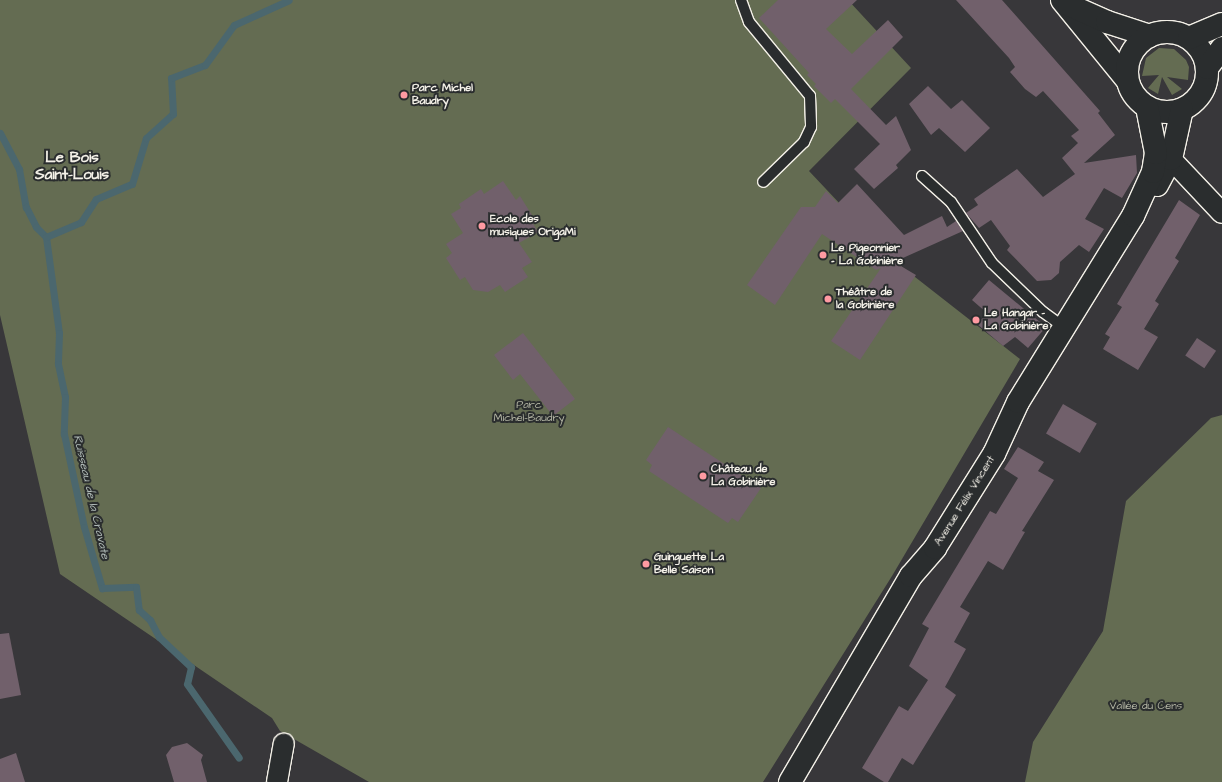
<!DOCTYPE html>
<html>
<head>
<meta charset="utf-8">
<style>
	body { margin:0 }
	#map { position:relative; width:1222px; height:782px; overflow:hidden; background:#38373a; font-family:"Architects Daughter",sans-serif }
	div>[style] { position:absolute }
	.green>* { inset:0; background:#646c52 }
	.stream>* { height:7px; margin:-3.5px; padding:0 3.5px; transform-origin:3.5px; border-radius:3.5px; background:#4b676e }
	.building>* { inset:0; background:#71606b; transform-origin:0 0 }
	.roads { filter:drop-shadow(1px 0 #f4f1e8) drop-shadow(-1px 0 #f4f1e8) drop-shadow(0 1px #f4f1e8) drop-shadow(0 -1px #f4f1e8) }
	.lane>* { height:10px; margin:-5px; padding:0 5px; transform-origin:5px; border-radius:5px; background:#2a2d2e }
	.street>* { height:20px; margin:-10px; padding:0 10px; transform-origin:10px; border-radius:10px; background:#2a2d2e }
	.secondary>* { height:22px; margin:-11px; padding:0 11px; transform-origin:11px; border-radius:11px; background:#2a2d2e }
	.secondary>.ring { margin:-11px; padding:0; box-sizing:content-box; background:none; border:22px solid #2a2d2e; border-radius:50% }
	.dots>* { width:11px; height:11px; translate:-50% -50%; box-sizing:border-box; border:2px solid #2a2d2e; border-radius:50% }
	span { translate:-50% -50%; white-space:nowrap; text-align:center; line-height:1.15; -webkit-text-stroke:4px #2a2d2e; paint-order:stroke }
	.poi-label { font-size:11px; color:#f4f1e8; font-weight:700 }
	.left { translate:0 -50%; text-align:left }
	.park-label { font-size:11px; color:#b3b5a4 }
	.street-label { font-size:11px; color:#f4f1e8 }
	.water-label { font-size:12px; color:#b0bab7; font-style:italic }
	.district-label { font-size:15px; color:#f4f1e8; font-weight:700 }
</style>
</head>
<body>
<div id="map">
	<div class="green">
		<i style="clip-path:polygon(0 0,848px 0,911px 68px,809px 171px,892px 259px,1020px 359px,892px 576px,763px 782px,369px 782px,280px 731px,272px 718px,60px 574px,0 315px)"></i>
		<i style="clip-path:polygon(1159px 48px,1174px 49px,1186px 60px,1189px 67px,1188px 80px,1167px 77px,1182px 89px,1172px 95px,1162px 77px,1158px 94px,1148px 88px,1159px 75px,1142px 76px,1146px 58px)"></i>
		<i style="clip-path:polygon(1222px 415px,1222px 782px,1025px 782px,1033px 742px,1103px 631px,1126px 501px,1211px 418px)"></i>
	</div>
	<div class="stream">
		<i style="left:0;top:133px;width:41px;rotate:62.2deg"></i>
		<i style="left:19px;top:169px;width:39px;rotate:80deg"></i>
		<i style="left:26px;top:207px;width:22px;rotate:63deg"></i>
		<i style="left:36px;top:227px;width:14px;rotate:45deg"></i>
		<i style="left:46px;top:237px;width:97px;rotate:82.3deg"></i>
		<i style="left:59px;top:333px;width:31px;rotate:92deg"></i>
		<i style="left:58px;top:364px;width:34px;rotate:78deg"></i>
		<i style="left:65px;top:397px;width:37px;rotate:92deg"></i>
		<i style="left:64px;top:434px;width:95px;rotate:77.9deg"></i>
		<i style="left:84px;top:527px;width:64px;rotate:73.6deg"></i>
		<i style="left:102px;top:588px;width:34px;rotate:-2deg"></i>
		<i style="left:136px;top:587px;width:23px;rotate:83deg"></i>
		<i style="left:139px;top:610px;width:15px;rotate:42deg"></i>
		<i style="left:150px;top:620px;width:19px;rotate:62deg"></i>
		<i style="left:159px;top:637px;width:44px;rotate:43.2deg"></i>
		<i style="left:191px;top:667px;width:17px;rotate:103deg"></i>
		<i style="left:187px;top:684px;width:90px;rotate:54.9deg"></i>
		<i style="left:46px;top:237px;width:38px;rotate:-23deg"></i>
		<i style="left:81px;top:222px;width:27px;rotate:-57deg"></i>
		<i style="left:96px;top:199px;width:39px;rotate:-23deg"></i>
		<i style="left:132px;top:184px;width:48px;rotate:-73.1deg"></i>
		<i style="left:146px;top:138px;width:36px;rotate:-42deg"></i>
		<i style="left:173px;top:114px;width:36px;rotate:-93deg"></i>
		<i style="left:171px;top:78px;width:36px;rotate:-21deg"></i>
		<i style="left:205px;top:65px;width:49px;rotate:-54.1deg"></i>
		<i style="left:234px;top:25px;width:60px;rotate:-24.4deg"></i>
	</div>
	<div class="building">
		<i style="clip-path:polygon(778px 0,857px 0,826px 29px,852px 54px,888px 20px,903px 37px,851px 89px,886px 125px,896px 116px,911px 150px,896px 165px,898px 168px,874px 189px,854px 169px,880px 144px,835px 99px,831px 103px,814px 86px,816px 84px,807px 75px,809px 73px,759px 18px)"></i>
		<i style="clip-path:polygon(956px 0,1002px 0,1100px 111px,1098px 113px,1115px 135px,1084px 163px,1136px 155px,1137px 173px,1122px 198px,1104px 188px,1085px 219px,1104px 229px,1089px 252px,1079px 245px,1060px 262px,1059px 273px,1051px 280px,1037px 281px,1007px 250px,1010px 246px,991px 220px,979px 228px,966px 213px,978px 205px,974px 199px,1017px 169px,1043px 197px,1075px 174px,1062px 158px,1078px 143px,1071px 136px,1079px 130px,1043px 91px,1036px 97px,1025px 89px,1010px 72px,1015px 67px,1009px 58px)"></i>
		<i style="clip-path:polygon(928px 86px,951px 109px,962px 100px,990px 128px,965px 152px,939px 128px,931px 135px,909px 104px)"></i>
		<i style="clip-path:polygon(503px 181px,516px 200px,520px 196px,535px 220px,532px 222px,538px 232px,519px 243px,532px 262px,522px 268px,528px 277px,505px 292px,500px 285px,488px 292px,473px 290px,465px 277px,460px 280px,446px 258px,452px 253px,446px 244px,463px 233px,451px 214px,461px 208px,459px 204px,481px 189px,484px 194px)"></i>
		<i style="clip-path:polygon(857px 184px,904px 235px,942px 216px,947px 227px,956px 221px,963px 231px,894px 262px,916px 275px,860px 360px,831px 341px,881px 268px,876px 270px,822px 234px,775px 305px,747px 285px,801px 207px,815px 207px,826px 191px,838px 203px)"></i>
		<i style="clip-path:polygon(1179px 200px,1200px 215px,1175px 258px,1179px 261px,1155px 301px,1159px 304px,1144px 329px,1158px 337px,1138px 370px,1103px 349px,1110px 337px,1105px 334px,1122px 307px,1117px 304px)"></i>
		<i style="clip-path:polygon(989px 280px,1046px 327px,1028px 348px,1015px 337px,1003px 346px,977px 324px,987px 313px,972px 300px)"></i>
		<i style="clip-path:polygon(523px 333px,575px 399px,553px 416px,520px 374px,513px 380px,494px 355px)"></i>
		<i style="left:1197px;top:338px;width:23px;height:21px;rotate:34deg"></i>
		<i style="left:1063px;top:404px;width:39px;height:34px;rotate:30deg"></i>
		<i style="clip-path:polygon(668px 427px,761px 488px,738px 522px,732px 518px,728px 523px,649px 471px,652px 465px,646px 460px)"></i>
		<i style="clip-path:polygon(1018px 447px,1044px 462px,1038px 471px,1054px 480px,1022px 531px,1025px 532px,1003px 570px,988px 561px,960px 607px,970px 613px,954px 642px,966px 649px,945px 687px,956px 695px,913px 765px,902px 758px,888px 782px,884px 782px,862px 768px,899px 706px,908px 711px,928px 680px,909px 666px,929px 628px,922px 624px,990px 511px,996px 514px,1018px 478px,1004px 469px)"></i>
		<i style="clip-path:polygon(9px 633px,21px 695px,0 699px,0 634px)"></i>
		<i style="clip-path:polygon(187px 743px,203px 755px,201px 760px,207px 782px,174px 782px,166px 755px,172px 747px)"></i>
		<i style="clip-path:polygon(16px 753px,25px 782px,0 782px,0 759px)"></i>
	</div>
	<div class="roads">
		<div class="lane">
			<i style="left:741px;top:0;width:23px;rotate:70deg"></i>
			<i style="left:749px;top:22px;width:96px;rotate:50.5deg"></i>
			<i style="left:810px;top:96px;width:31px;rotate:88deg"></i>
			<i style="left:811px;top:127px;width:17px;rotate:115deg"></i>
			<i style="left:804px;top:142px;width:57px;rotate:135.7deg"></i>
			<i style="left:922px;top:176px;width:39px;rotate:42deg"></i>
			<i style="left:951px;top:202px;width:73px;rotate:56.1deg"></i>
			<i style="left:992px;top:263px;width:71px;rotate:43.9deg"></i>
			<i style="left:1043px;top:312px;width:26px;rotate:36deg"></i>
		</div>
		<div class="street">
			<i style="left:1171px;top:159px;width:74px;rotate:46.6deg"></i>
			<i style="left:277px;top:782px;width:39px;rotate:-80deg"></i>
		</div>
		<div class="secondary">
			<i style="left:1062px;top:0;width:103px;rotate:50.9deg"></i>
			<i style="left:1069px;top:5px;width:42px;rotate:24.1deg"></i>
			<i style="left:1107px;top:22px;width:45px;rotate:18deg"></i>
			<i class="ring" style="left:1127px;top:32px;width:58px;height:58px"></i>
			<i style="left:1189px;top:38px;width:36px;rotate:-23deg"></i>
			<i style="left:1207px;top:68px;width:25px;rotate:-53deg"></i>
			<i style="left:1157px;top:185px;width:30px;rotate:-62deg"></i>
			<i style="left:1171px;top:159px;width:51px;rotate:-77.6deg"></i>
			<i style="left:790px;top:782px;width:239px;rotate:-59.6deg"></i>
			<i style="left:911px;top:576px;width:37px;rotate:-49deg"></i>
			<i style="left:935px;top:548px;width:111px;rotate:-57.9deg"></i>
			<i style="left:994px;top:454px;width:57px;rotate:-65.2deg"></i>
			<i style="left:1018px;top:402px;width:219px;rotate:-58.3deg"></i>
			<i style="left:1133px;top:216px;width:48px;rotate:-65.6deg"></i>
			<i style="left:1153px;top:172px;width:19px;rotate:-81deg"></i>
			<i style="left:1156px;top:153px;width:47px;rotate:-101.1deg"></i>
		</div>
	</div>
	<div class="dots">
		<i style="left:404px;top:95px;background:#ff9aa2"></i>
		<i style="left:482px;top:226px;background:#ff9aa2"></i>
		<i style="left:823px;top:255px;background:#ff9aa2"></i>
		<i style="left:828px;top:299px;background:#ff9aa2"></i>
		<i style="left:976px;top:320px;background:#ff9aa2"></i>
		<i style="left:703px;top:476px;background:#ff9aa2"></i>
		<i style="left:646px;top:564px;background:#ff9aa2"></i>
	</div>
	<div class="poi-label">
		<span class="left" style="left:412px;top:95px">Parc Michel<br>Baudry</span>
		<span class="left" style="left:490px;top:226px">Ecole des<br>musiques OrigaMi</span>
		<span class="left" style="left:831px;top:255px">Le Pigeonnier<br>- La Gobinière</span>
		<span class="left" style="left:836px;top:299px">Théâtre de<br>la Gobinière</span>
		<span class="left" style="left:984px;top:320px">Le Hangar -<br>La Gobinière</span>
		<span class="left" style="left:711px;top:476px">Château de<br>La Gobinière</span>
		<span class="left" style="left:654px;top:564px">Guinguette La<br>Belle Saison</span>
	</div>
	<div class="park-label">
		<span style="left:529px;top:412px">Parc<br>Michel-Baudry</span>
		<span style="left:1146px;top:706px">Vallée du Cens</span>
	</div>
	<div class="street-label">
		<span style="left:965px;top:501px;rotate:-58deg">Avenue Félix Vincent</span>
	</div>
	<div class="water-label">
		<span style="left:91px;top:497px;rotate:77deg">Ruisseau de la Cravate</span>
	</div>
	<div class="district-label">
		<span style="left:72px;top:166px">Le Bois<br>Saint-Louis</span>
	</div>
</div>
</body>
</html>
